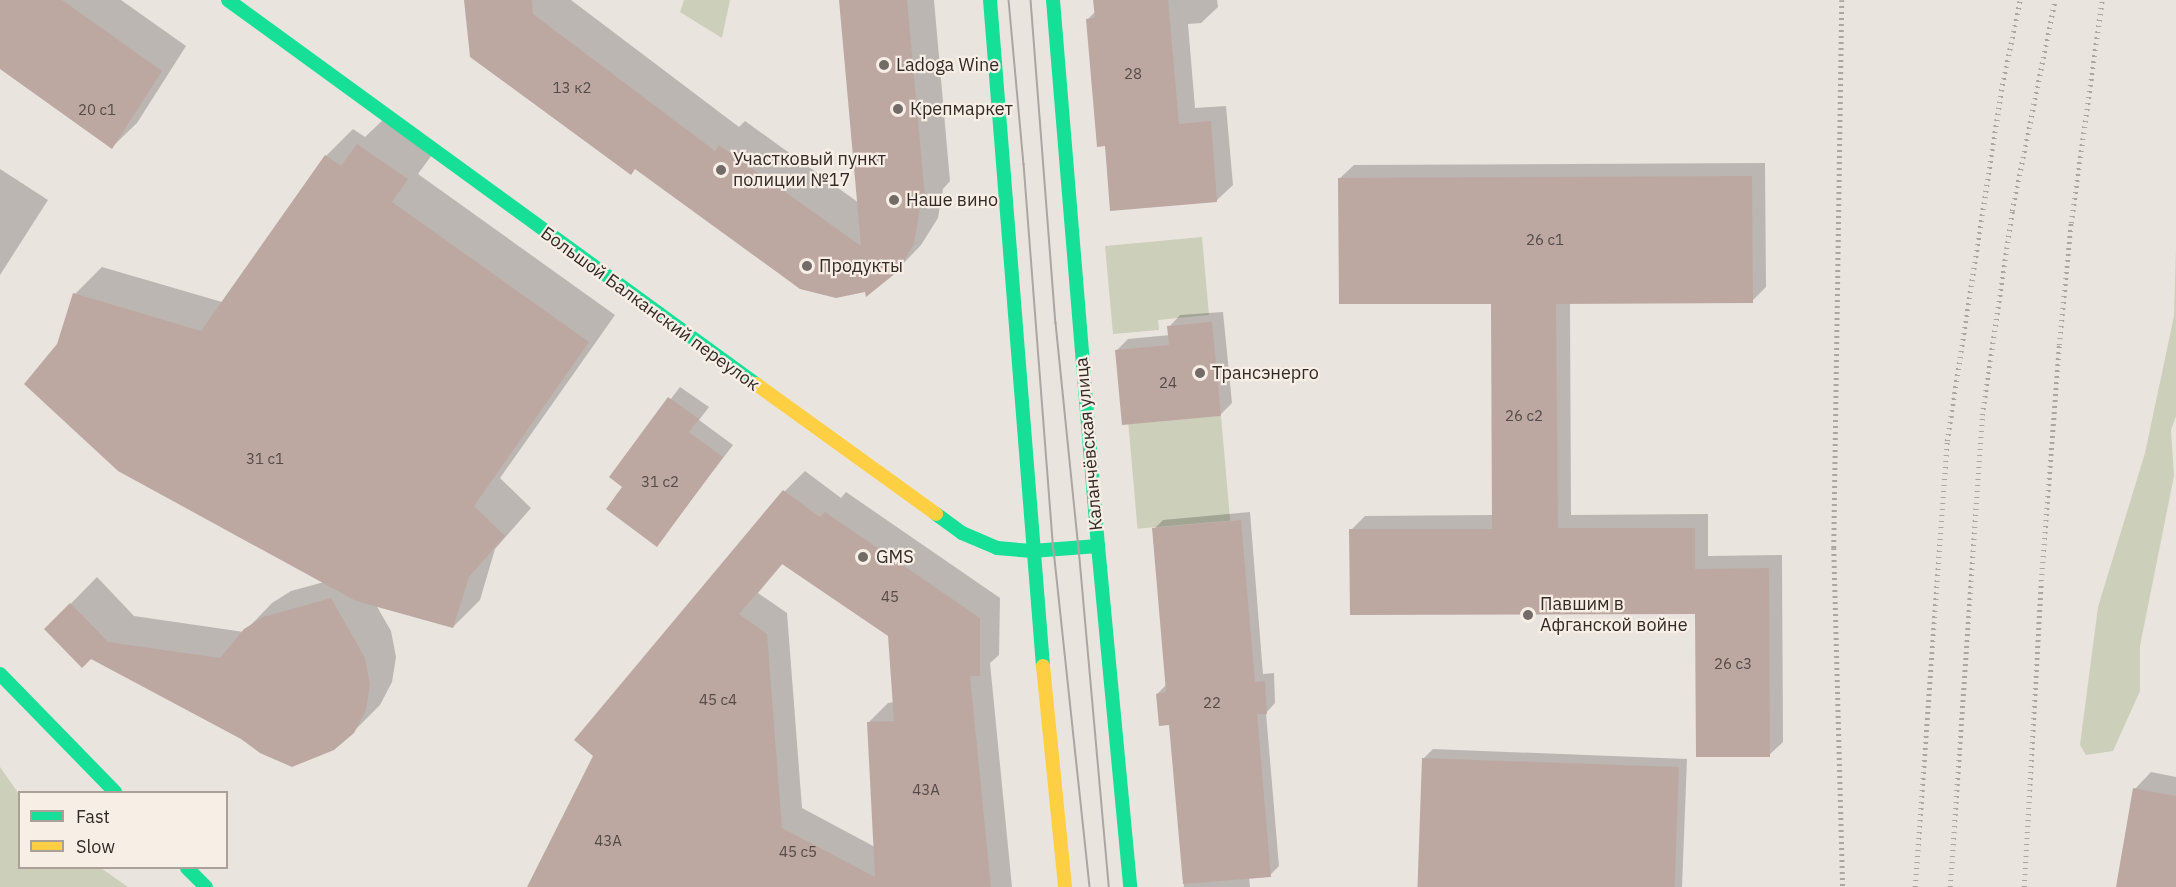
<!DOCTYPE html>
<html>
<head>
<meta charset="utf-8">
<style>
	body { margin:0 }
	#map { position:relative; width:2176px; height:887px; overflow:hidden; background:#eae4df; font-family:"IBM Plex Sans",sans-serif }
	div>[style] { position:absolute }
	.green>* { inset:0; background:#cccfba; transform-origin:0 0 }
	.shadow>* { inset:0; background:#0003 }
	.building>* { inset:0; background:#bda8a1; transform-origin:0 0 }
	.fast>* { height:14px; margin:-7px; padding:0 7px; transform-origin:7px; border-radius:7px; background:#16e098 }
	.slow>* { height:14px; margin:-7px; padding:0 7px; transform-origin:7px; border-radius:7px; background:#ffcf43 }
	.tram>* { height:1.5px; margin:-0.75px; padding:0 0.75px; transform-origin:0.75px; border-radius:0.75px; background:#aba6a2 }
	.rail>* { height:4.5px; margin-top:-2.25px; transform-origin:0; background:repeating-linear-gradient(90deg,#aba6a2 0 1.5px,transparent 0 6px) }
	.dots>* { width:16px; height:16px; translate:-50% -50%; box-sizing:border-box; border:3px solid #f7eee5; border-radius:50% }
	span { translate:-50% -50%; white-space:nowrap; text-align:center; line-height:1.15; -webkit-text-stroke:4.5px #f7eee5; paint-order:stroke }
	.number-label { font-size:15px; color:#564a46 }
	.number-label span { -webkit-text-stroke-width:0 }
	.poi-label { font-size:18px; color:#332a27 }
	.left { translate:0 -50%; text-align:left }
	.street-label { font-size:18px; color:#332a27 }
	.legend { position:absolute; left:18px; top:791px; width:210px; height:78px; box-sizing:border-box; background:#f7eee5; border:2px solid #a9a099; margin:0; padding:8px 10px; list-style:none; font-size:18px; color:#332a27 }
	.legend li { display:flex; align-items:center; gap:12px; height:30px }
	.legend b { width:30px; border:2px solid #a9a099 }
</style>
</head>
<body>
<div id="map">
	<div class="green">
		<i style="clip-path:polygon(684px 0,730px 0,722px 38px,680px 12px)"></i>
		<i style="clip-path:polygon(1202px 237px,1209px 315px,1158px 320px,1159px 330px,1113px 334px,1105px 246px)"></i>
		<i style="clip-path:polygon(2176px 248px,2176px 416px,2171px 430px,2174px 476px,2140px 646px,2140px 691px,2113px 751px,2086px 755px,2080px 745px,2098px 607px,2145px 453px,2174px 316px)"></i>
		<i style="left:1221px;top:416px;width:105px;height:93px;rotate:85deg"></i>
		<i style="clip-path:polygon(0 767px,19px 794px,20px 868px,101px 868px,128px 887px,0 887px)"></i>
	</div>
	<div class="shadow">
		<i style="clip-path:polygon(0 0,121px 0,186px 46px,137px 123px,112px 147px,0 67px)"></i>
		<i style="clip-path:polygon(466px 0,571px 0,739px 127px,745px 121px,859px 203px,840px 0,934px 0,950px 181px,943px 189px,938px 218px,921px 245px,896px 271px,867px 290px)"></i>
		<i style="clip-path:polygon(1095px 0,1217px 0,1218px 7px,1201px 23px,1188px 24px,1195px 108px,1226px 106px,1233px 185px,1216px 201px,1107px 144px,1088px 19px,1096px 11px)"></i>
		<i style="clip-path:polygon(385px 118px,434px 152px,418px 174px,615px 315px,500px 478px,531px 508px,495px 549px,480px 600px,453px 627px,376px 605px,391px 631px,396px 657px,392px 682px,380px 705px,353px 732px,242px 738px,46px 629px,97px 577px,134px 616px,244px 632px,272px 603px,291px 591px,324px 582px,58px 345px,75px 294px,102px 267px,222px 302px,326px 156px,353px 129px,365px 137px)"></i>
		<i style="clip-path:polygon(1765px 163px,1766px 287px,1752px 301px,1570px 302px,1571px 515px,1708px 514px,1708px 556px,1782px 555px,1783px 742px,1769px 755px,1697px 613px,1351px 530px,1365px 516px,1493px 515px,1492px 302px,1340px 178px,1354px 165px)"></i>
		<i style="clip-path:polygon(0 169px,48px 200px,0 275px)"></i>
		<i style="clip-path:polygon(1223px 312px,1232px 403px,1220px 415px,1117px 350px,1128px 339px,1170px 335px,1169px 327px,1180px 315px)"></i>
		<i style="clip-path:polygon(680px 387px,709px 407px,699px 420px,733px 445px,657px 545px,624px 487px,611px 477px)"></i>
		<i style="clip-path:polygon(evenodd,805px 471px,841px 498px,846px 492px,1000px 598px,999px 655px,990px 663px,1012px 887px,528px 887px,595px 756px,576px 740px,785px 491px,805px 471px,783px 563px,889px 635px,894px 702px,888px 703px,868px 723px,875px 847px,802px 808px,787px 613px,758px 593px,783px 563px)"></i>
		<i style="clip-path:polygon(1250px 512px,1263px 674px,1274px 673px,1275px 703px,1266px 713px,1279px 866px,1270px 875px,1249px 877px,1250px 887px,1184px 887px,1170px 723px,1157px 694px,1167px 684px,1154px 529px,1163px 520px)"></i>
		<i style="clip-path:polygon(1433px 749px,1687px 759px,1682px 887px,1419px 887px,1424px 758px)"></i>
		<i style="clip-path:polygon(2151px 772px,2176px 777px,2176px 887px,2118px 887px,2135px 789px)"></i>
	</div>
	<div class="building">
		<i style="clip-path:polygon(0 0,62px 0,162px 71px,112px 149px,0 69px)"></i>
		<i style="clip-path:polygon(464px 0,532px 0,533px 14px,715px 151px,719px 145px,861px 246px,839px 0,907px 0,926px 208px,920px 208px,914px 244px,897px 272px,866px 297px,865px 292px,836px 298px,800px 289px,635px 169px,631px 175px,470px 57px)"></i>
		<i style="clip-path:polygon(1093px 0,1168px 0,1179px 124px,1211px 121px,1217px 202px,1110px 211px,1105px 146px,1097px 147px,1086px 19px,1095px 18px)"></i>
		<i style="clip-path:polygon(357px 144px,408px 179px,392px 202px,589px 342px,474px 506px,505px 536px,469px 577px,453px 628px,356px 601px,118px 471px,24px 384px,57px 344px,73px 293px,201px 331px,325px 155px,341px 166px)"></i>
		<i style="clip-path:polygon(1752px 176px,1753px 303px,1556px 304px,1558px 528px,1695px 528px,1695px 569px,1769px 568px,1770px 757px,1696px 757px,1695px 614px,1350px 615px,1349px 529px,1492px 529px,1491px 304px,1339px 304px,1338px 178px)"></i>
		<i style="clip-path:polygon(1212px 322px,1221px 416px,1122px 425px,1115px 350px,1169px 345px,1167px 326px)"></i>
		<i style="clip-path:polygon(668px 397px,699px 419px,689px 432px,723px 457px,657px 547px,606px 509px,622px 487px,609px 477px)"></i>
		<i style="clip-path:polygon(evenodd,783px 490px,820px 517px,825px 512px,980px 618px,980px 676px,970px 676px,991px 887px,527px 887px,593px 756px,574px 740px,783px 490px,782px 564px,888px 636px,894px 721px,867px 722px,875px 877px,782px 828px,767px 634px,739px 614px,782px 564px)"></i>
		<i style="clip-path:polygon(1241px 520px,1255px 682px,1265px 681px,1267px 714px,1257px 714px,1271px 877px,1183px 884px,1169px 725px,1159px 726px,1156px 694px,1166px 692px,1152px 528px)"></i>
		<i style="clip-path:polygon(331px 598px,365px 658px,370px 684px,366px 710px,354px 733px,334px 750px,292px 767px,260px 753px,241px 739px,91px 659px,82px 668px,44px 629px,70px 603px,108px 642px,220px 658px,244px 629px,263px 617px)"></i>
		<i style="left:1422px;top:758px;width:257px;height:129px;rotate:2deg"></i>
		<i style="clip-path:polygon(2133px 788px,2176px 796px,2176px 887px,2116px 887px)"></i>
	</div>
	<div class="fast">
		<i style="left:228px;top:0;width:653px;rotate:36.03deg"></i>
		<i style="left:990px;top:0;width:668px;rotate:85.45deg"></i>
		<i style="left:1053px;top:0;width:548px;rotate:85.29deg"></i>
		<i style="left:1098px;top:546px;width:342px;rotate:84.6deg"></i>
		<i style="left:936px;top:514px;width:32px;rotate:36deg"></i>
		<i style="left:962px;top:533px;width:38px;rotate:23deg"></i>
		<i style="left:997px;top:548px;width:35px;rotate:5deg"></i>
		<i style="left:1032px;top:551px;width:66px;rotate:-4.3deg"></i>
		<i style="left:0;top:674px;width:165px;rotate:45.7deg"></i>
		<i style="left:187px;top:868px;width:27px;rotate:45deg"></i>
	</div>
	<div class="slow">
		<i style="left:756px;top:384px;width:222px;rotate:35.8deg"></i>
		<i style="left:1043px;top:666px;width:222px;rotate:84.3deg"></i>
	</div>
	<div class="tram">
		<i style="left:1009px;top:0;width:165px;rotate:84.8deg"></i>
		<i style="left:1024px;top:164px;width:387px;rotate:85.6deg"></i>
		<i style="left:1054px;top:550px;width:339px;rotate:83.9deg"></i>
		<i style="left:1031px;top:0;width:324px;rotate:85.6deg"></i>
		<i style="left:1056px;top:323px;width:226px;rotate:84.2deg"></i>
		<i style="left:1079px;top:548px;width:340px;rotate:84.9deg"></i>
	</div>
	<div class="rail">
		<i style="left:1842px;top:0;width:548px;rotate:90.84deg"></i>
		<i style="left:1834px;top:548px;width:339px;rotate:88.5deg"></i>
		<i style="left:1915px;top:887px;width:447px;rotate:-85.9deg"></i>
		<i style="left:1947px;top:441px;width:354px;rotate:-81.2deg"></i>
		<i style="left:2001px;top:91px;width:93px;rotate:-78.2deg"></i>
		<i style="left:1950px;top:887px;width:473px;rotate:-86.1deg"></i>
		<i style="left:1982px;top:415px;width:206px;rotate:-81.6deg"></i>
		<i style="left:2012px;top:211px;width:215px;rotate:-78.5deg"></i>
		<i style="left:2024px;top:887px;width:306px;rotate:-86.8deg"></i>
		<i style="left:2041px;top:581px;width:237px;rotate:-85.6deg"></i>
		<i style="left:2059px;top:345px;width:123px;rotate:-84.4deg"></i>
		<i style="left:2071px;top:223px;width:225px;rotate:-82.1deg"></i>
	</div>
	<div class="dots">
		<i style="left:884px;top:65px;background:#736b67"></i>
		<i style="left:898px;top:109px;background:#736b67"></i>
		<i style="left:721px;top:170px;background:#736b67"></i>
		<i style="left:894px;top:200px;background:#736b67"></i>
		<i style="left:807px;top:266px;background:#736b67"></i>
		<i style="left:1200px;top:373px;background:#736b67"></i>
		<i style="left:863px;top:557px;background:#736b67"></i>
		<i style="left:1528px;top:615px;background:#736b67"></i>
	</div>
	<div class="number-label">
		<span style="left:1133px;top:74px">28</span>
		<span style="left:572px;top:88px">13 к2</span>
		<span style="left:97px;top:110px">20 с1</span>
		<span style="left:1545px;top:240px">26 с1</span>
		<span style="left:1168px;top:383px">24</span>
		<span style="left:1524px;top:416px">26 с2</span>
		<span style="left:265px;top:459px">31 с1</span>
		<span style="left:660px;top:482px">31 с2</span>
		<span style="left:890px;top:597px">45</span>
		<span style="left:1733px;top:664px">26 с3</span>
		<span style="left:718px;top:700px">45 с4</span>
		<span style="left:1212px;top:703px">22</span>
		<span style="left:926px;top:790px">43А</span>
		<span style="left:608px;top:841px">43А</span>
		<span style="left:798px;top:852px">45 с5</span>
	</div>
	<div class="poi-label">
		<span class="left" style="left:896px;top:65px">Ladoga Wine</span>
		<span class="left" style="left:910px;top:109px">Крепмаркет</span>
		<span class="left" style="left:733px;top:170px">Участковый пункт<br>полиции №17</span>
		<span class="left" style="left:906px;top:200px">Наше вино</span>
		<span class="left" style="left:819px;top:266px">Продукты</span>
		<span class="left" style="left:1212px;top:373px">Трансэнерго</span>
		<span class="left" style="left:876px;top:557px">GMS</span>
		<span class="left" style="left:1540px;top:615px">Павшим в<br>Афганской войне</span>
	</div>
	<div class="street-label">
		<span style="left:650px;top:309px;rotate:36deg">Большой Балканский переулок</span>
		<span style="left:1089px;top:444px;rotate:-95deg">Каланчёвская улица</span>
	</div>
	<ul class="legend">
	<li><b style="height:8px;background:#16e098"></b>Fast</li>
	<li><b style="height:8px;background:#ffcf43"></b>Slow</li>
	</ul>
</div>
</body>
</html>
